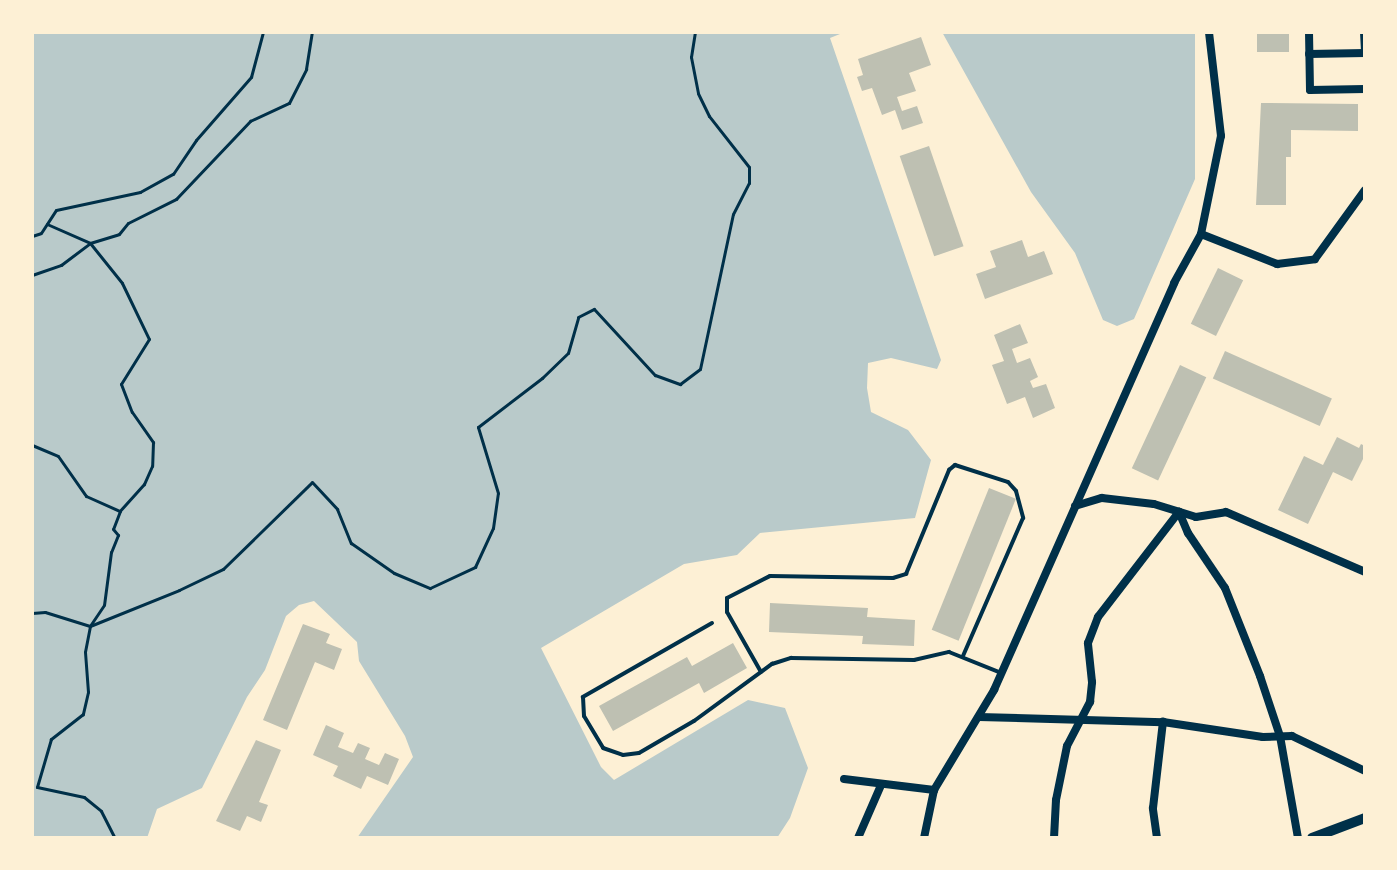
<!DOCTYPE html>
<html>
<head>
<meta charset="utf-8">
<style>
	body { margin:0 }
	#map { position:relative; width:1397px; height:870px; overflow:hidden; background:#fdf0d5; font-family:"Fira Sans Condensed",sans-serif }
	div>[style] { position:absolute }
	.green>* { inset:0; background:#b9caca }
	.building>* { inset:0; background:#bec0b2; transform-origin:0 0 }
	.path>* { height:3px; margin:-1.5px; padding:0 1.5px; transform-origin:1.5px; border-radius:1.5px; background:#003049 }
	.service>* { height:4px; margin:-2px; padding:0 2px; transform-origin:2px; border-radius:2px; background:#003049 }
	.minor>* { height:8px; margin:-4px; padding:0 4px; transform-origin:4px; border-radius:4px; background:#003049 }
	.tertiary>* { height:10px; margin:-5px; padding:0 5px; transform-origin:5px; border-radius:5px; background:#003049 }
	span { translate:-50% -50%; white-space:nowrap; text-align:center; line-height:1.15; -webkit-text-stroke:7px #fdf0d5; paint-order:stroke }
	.frame { position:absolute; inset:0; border:34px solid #fdf0d5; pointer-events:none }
</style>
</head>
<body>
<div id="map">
	<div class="green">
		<i style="clip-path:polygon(32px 32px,845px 32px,830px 38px,941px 360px,937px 369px,891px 358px,868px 363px,867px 388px,871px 412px,908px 430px,931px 460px,915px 518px,760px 533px,737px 555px,684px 564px,541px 648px,601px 767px,614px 780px,748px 700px,785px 708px,808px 768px,790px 818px,777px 838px,357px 838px,413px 757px,405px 736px,359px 661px,357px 642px,314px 601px,299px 605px,286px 616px,265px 670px,247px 697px,202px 788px,157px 809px,147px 838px,32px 838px)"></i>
		<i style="clip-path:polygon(942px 32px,1195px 32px,1195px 179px,1134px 319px,1117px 326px,1103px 320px,1075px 253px,1031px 192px)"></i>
	</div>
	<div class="building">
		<i style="left:1257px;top:32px;width:32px;height:20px"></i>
		<i style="clip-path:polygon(921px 37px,931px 65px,909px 73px,916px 91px,897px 97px,902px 111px,917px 106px,923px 123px,902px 130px,895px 110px,882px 115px,872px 88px,862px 91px,857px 77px,863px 75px,858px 59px)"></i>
		<i style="clip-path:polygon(1261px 103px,1358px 104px,1358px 131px,1291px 130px,1291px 157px,1286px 157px,1286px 205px,1256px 205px)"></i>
		<i style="left:929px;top:146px;width:106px;height:31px;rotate:71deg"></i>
		<i style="clip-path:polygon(1022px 240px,1028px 257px,1044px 251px,1053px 274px,985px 299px,976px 274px,996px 267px,990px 251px)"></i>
		<i style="left:1218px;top:268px;width:28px;height:62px;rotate:26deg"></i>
		<i style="clip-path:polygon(1020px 324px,1028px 343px,1012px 349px,1017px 363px,1030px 358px,1038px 377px,1030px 381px,1033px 388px,1046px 384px,1055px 408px,1033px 418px,1025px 397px,1007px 404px,992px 365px,1004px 361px,994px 335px)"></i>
		<i style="left:1225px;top:351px;width:117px;height:30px;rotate:24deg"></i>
		<i style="left:1180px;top:365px;width:29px;height:114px;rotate:25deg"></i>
		<i style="clip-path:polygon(1337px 437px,1359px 448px,1361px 444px,1365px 446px,1365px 455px,1352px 481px,1333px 472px,1308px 524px,1278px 510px,1304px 456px,1323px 465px)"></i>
		<i style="left:989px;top:488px;width:29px;height:153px;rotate:22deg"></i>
		<i style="clip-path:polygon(770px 603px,868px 608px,867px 617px,915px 620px,914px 646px,862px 644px,863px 636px,769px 632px)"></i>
		<i style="clip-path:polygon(303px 624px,330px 634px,326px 643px,342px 649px,334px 670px,315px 662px,287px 730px,263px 720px)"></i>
		<i style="clip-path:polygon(733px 643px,747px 668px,704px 693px,699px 683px,613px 731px,599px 706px,687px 657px,692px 666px)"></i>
		<i style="clip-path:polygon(326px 725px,344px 733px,338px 747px,353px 753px,358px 743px,370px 748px,365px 759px,379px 765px,385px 753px,399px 759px,388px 785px,367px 776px,361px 789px,333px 776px,338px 766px,313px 755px)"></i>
		<i style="clip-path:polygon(256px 740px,281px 750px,259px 802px,268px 805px,261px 822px,247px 816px,240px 831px,216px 821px)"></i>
	</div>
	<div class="path">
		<i style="left:47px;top:224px;width:47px;rotate:23.8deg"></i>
		<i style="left:90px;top:243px;width:51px;rotate:51.3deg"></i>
		<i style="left:122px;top:283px;width:62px;rotate:64.3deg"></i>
		<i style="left:149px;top:339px;width:53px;rotate:121.9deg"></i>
		<i style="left:121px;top:384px;width:30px;rotate:69deg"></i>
		<i style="left:132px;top:412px;width:37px;rotate:55deg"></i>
		<i style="left:153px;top:442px;width:24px;rotate:92deg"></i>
		<i style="left:152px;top:466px;width:20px;rotate:114deg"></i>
		<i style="left:144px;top:484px;width:36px;rotate:132deg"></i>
		<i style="left:120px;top:511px;width:19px;rotate:111deg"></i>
		<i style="left:113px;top:529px;width:8px;rotate:50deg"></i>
		<i style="left:118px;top:535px;width:18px;rotate:112deg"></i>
		<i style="left:111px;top:552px;width:53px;rotate:97.5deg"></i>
		<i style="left:104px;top:605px;width:25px;rotate:124deg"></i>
		<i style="left:90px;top:626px;width:26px;rotate:101deg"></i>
		<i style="left:85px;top:652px;width:40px;rotate:85.7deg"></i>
		<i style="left:88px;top:692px;width:23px;rotate:103deg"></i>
		<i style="left:83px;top:714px;width:41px;rotate:142deg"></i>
		<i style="left:51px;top:739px;width:50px;rotate:106.3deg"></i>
		<i style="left:37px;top:787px;width:48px;rotate:12deg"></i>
		<i style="left:84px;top:797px;width:22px;rotate:39deg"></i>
		<i style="left:101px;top:811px;width:30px;rotate:63deg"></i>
		<i style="left:32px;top:236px;width:9px;rotate:-18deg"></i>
		<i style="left:41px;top:233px;width:27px;rotate:-57deg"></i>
		<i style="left:56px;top:210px;width:86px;rotate:-12.1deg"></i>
		<i style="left:140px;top:192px;width:38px;rotate:-29deg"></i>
		<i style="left:173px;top:174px;width:41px;rotate:-55.9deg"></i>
		<i style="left:196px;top:140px;width:84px;rotate:-48.9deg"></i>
		<i style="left:251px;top:77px;width:47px;rotate:-75.1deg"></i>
		<i style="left:32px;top:275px;width:31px;rotate:-19deg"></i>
		<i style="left:61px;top:265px;width:36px;rotate:-37deg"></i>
		<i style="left:90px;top:243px;width:30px;rotate:-17deg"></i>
		<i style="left:119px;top:234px;width:14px;rotate:-51deg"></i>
		<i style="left:128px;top:223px;width:54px;rotate:-26.6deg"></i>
		<i style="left:176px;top:199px;width:108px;rotate:-46.5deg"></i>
		<i style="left:250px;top:121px;width:43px;rotate:-24.8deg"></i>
		<i style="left:289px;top:103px;width:38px;rotate:-63deg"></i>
		<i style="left:306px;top:69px;width:37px;rotate:-81deg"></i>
		<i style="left:32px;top:445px;width:28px;rotate:23deg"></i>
		<i style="left:58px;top:456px;width:49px;rotate:55deg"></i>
		<i style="left:86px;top:496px;width:37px;rotate:24deg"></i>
		<i style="left:32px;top:613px;width:13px;rotate:-4deg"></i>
		<i style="left:45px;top:612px;width:47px;rotate:17.3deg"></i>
		<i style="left:90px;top:626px;width:96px;rotate:-22deg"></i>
		<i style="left:179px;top:590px;width:49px;rotate:-25.5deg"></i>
		<i style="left:223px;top:569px;width:124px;rotate:-44.3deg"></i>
		<i style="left:312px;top:482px;width:37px;rotate:47deg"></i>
		<i style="left:337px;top:509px;width:37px;rotate:68deg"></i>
		<i style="left:351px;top:543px;width:52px;rotate:34.9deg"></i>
		<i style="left:394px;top:573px;width:39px;rotate:23deg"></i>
		<i style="left:430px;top:588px;width:50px;rotate:-25deg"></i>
		<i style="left:475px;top:567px;width:43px;rotate:-65.2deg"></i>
		<i style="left:493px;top:528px;width:35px;rotate:-82deg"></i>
		<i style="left:498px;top:493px;width:69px;rotate:-106.9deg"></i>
		<i style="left:478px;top:427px;width:81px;rotate:-37.4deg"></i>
		<i style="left:542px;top:378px;width:36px;rotate:-44deg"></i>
		<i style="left:568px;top:353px;width:37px;rotate:-74deg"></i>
		<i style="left:578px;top:317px;width:18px;rotate:-27deg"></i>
		<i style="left:594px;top:309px;width:90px;rotate:47.3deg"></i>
		<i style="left:655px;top:375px;width:27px;rotate:20deg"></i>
		<i style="left:680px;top:384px;width:25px;rotate:-37deg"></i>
		<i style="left:700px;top:369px;width:158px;rotate:-78deg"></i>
		<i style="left:733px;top:214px;width:35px;rotate:-63deg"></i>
		<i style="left:749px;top:183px;width:16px;rotate:-90deg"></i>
		<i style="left:749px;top:167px;width:65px;rotate:-128.1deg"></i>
		<i style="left:709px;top:116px;width:25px;rotate:-116deg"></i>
		<i style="left:698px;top:93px;width:37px;rotate:-101deg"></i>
		<i style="left:691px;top:57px;width:25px;rotate:-81deg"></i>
	</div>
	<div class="service">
		<i style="left:712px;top:623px;width:149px;rotate:150.2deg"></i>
		<i style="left:583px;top:697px;width:19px;rotate:87deg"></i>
		<i style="left:584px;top:716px;width:37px;rotate:59deg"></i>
		<i style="left:603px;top:748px;width:21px;rotate:19deg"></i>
		<i style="left:623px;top:755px;width:16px;rotate:-7deg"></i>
		<i style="left:639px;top:753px;width:64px;rotate:-30.2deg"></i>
		<i style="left:694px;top:721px;width:97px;rotate:-36.2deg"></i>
		<i style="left:772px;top:664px;width:20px;rotate:-18deg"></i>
		<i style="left:791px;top:658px;width:123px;rotate:0.9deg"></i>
		<i style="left:914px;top:660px;width:36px;rotate:-13deg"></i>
		<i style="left:949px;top:652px;width:54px;rotate:21.8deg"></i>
		<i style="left:761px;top:672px;width:69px;rotate:-119.5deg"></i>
		<i style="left:727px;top:612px;width:14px;rotate:-90deg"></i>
		<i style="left:727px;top:598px;width:48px;rotate:-27.1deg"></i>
		<i style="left:770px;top:576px;width:123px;rotate:0.9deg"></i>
		<i style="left:893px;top:578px;width:14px;rotate:-17deg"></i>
		<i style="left:906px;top:574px;width:113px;rotate:-67.5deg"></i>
		<i style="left:949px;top:470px;width:8px;rotate:-40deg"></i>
		<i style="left:955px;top:465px;width:56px;rotate:17.8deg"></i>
		<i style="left:1008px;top:482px;width:12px;rotate:48deg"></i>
		<i style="left:1016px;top:491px;width:28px;rotate:75deg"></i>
		<i style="left:1023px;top:518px;width:150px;rotate:113.5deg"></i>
	</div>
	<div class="minor">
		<i style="left:1309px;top:32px;width:58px;rotate:89deg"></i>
		<i style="left:1310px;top:90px;width:55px;rotate:-1deg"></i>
		<i style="left:1364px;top:32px;width:21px;rotate:87deg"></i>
		<i style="left:1309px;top:54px;width:56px;rotate:-1deg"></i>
		<i style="left:1201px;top:234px;width:82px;rotate:21.5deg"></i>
		<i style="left:1277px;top:264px;width:38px;rotate:-7deg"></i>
		<i style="left:1315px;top:259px;width:85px;rotate:-54.1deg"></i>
		<i style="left:1075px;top:506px;width:28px;rotate:-17deg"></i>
		<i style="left:1102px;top:498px;width:52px;rotate:6.6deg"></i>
		<i style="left:1154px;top:504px;width:44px;rotate:17.2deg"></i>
		<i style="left:1196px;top:517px;width:30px;rotate:-9deg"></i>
		<i style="left:1226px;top:512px;width:151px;rotate:23.3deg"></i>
		<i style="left:979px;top:717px;width:184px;rotate:1.6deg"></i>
		<i style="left:1163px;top:722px;width:101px;rotate:8.5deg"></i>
		<i style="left:1263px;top:737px;width:29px;rotate:-2deg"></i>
		<i style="left:1292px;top:736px;width:81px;rotate:25.6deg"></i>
		<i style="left:844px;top:779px;width:91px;rotate:7deg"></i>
		<i style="left:858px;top:838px;width:58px;rotate:-66.5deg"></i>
		<i style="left:924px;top:838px;width:49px;rotate:-78.2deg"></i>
		<i style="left:934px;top:790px;width:117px;rotate:-59deg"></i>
		<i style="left:994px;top:690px;width:445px;rotate:-66.1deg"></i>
		<i style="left:1174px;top:283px;width:56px;rotate:-61.1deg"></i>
		<i style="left:1201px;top:234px;width:100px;rotate:-78.5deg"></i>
		<i style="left:1221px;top:136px;width:105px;rotate:-96.6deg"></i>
		<i style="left:1054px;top:838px;width:38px;rotate:-87deg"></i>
		<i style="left:1056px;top:800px;width:55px;rotate:-78.5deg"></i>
		<i style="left:1067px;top:746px;width:50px;rotate:-62.4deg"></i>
		<i style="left:1090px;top:702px;width:20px;rotate:-84deg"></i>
		<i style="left:1092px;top:682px;width:39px;rotate:-96deg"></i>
		<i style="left:1088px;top:643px;width:28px;rotate:-69deg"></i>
		<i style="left:1098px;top:617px;width:133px;rotate:-52.4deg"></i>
		<i style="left:1179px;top:512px;width:23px;rotate:67deg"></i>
		<i style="left:1188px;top:533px;width:66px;rotate:56.1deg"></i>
		<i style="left:1225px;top:588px;width:95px;rotate:68.3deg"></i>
		<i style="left:1260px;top:676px;width:63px;rotate:71.6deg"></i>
		<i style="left:1280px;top:736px;width:104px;rotate:80deg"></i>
		<i style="left:1157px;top:838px;width:30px;rotate:-98deg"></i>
		<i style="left:1153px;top:808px;width:87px;rotate:-83.4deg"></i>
	</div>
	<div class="tertiary">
		<i style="left:1312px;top:838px;width:57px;rotate:-20.7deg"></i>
	</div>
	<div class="frame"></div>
</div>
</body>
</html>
